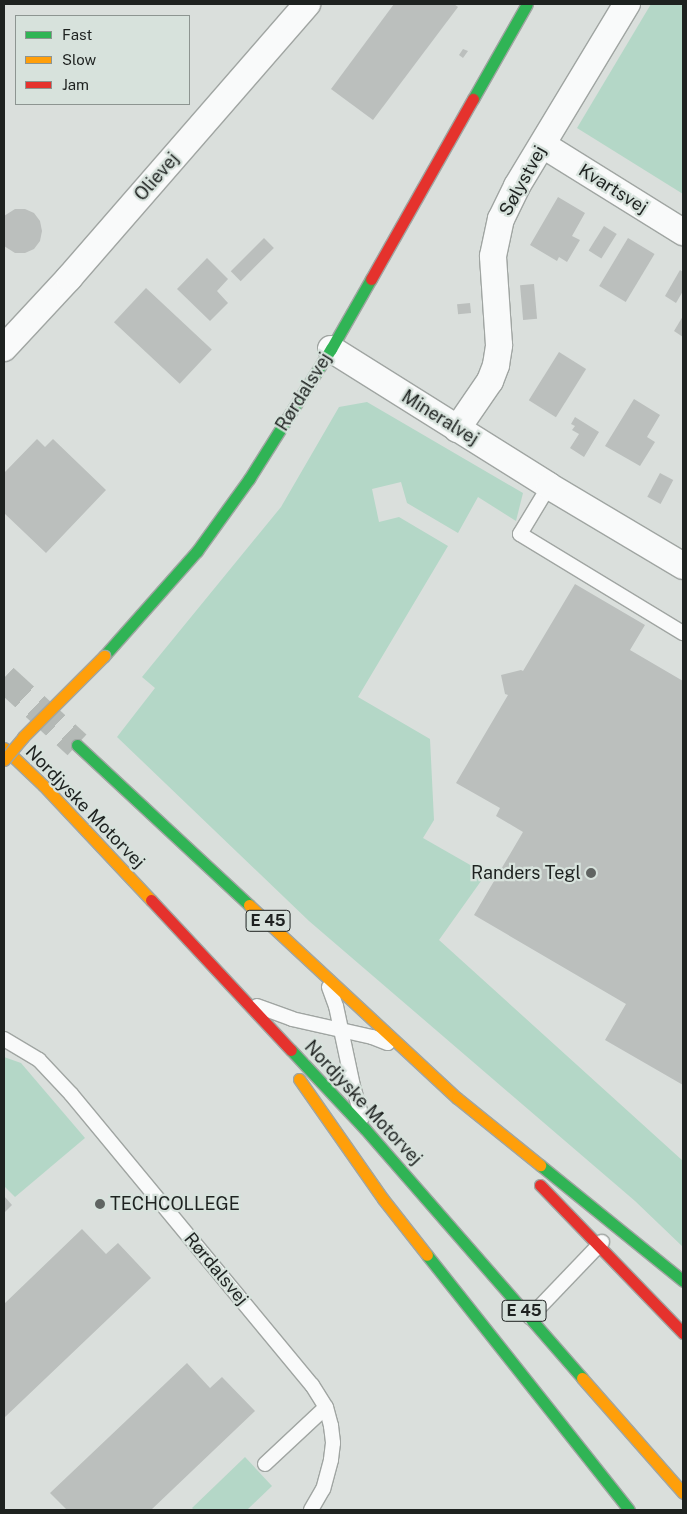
<!DOCTYPE html>
<html>
<head>
<meta charset="utf-8">
<style>
	body { margin:0 }
	#map { position:relative; width:687px; height:1514px; overflow:hidden; background:#dadfdc; font-family:"Public Sans",sans-serif }
	div>[style] { position:absolute }
	.green>* { inset:0; background:#b4d7c7 }
	.building>* { inset:0; background:#bbbfbd; transform-origin:0 0 }
	.highway-tunnel>* { height:28px; margin-top:-14px; transform-origin:0; background:repeating-linear-gradient(90deg,#b4b9b6 0 28px,transparent 0 42px) }
	.roads { filter:drop-shadow(1px 0 #a0a5a2) drop-shadow(-1px 0 #a0a5a2) drop-shadow(0 1px #a0a5a2) drop-shadow(0 -1px #a0a5a2) }
	.lane>* { height:14px; margin:-7px; padding:0 7px; transform-origin:7px; border-radius:7px; background:#f9fafa }
	.street>* { height:26px; margin:-13px; padding:0 13px; transform-origin:13px; border-radius:13px; background:#f9fafa }
	.fast>* { height:11px; margin:-5.5px; padding:0 5.5px; transform-origin:5.5px; border-radius:5.5px; background:#30b455 }
	.slow>* { height:11px; margin:-5.5px; padding:0 5.5px; transform-origin:5.5px; border-radius:5.5px; background:#ff9f0a }
	.jam>* { height:11px; margin:-5.5px; padding:0 5.5px; transform-origin:5.5px; border-radius:5.5px; background:#e5322d }
	.bridges { filter:drop-shadow(1px 0 #a0a5a2) drop-shadow(-1px 0 #a0a5a2) drop-shadow(0 1px #a0a5a2) drop-shadow(0 -1px #a0a5a2) }
	.slow-bridge>* { height:11px; margin:-5.5px; padding:0 5.5px; transform-origin:5.5px; border-radius:5.5px; background:#ff9f0a }
	.dots>* { width:14px; height:14px; translate:-50% -50%; box-sizing:border-box; border:2px solid #d7e2dc; border-radius:50% }
	span { translate:-50% -50%; white-space:nowrap; text-align:center; line-height:1.15; -webkit-text-stroke:4.5px #d7e2dc; paint-order:stroke }
	.shield-label span { padding:1px 4px; background:#d7e2dc; border:1px solid; border-radius:4px; -webkit-text-stroke-width:0 }
	.shield-label { font-size:16px; color:#1e2220; font-weight:700 }
	.street-label { font-size:18px; color:#1e2220 }
	.poi-label { font-size:18px; color:#1e2220 }
	.right { translate:-100% -50%; text-align:right }
	.left { translate:0 -50%; text-align:left }
	.frame { position:absolute; inset:0; border:5px solid #1e2220; pointer-events:none }
	.legend { position:absolute; left:15px; top:15px; width:175px; height:90px; box-sizing:border-box; background:#d7e2dc; border:1px solid #8d9591; margin:0; padding:6px 9px; list-style:none; font-size:15px; color:#1e2220 }
	.legend li { display:flex; align-items:center; gap:10px; height:25px }
	.legend b { width:25px; border:1px solid #8d9591 }
</style>
</head>
<body>
<div id="map">
	<div class="green">
		<i style="clip-path:polygon(651px 4px,683px 4px,683px 194px,577px 128px)"></i>
		<i style="clip-path:polygon(367px 402px,523px 493px,516px 521px,478px 497px,458px 533px,407px 503px,401px 482px,372px 489px,379px 522px,399px 517px,448px 546px,358px 697px,430px 739px,434px 820px,423px 838px,486px 874px,439px 940px,683px 1161px,683px 1247px,635px 1201px,309px 921px,117px 737px,155px 688px,142px 677px,281px 507px,339px 407px)"></i>
		<i style="clip-path:polygon(4px 1057px,21px 1063px,85px 1138px,15px 1197px,4px 1186px)"></i>
		<i style="clip-path:polygon(245px 1457px,272px 1486px,247px 1510px,194px 1510px,192px 1508px)"></i>
	</div>
	<div class="building">
		<i style="clip-path:polygon(394px 4px,454px 4px,458px 7px,373px 120px,331px 89px)"></i>
		<i style="clip-path:polygon(463px 49px,468px 51px,463px 58px,459px 55px)"></i>
		<i style="clip-path:polygon(558px 197px,585px 213px,572px 236px,580px 240px,567px 262px,559px 257px,557px 261px,530px 245px)"></i>
		<i style="clip-path:polygon(15px 209px,25px 209px,34px 213px,40px 221px,42px 231px,40px 241px,34px 249px,25px 253px,15px 253px,4px 246px,4px 216px)"></i>
		<i style="left:604px;top:226px;width:15px;height:29px;rotate:32deg"></i>
		<i style="left:264px;top:238px;width:14px;height:47px;rotate:45deg"></i>
		<i style="left:628px;top:238px;width:31px;height:56px;rotate:31deg"></i>
		<i style="clip-path:polygon(207px 258px,228px 279px,217px 291px,228px 303px,210px 321px,177px 289px)"></i>
		<i style="clip-path:polygon(680px 270px,683px 272px,683px 291px,676px 303px,665px 296px)"></i>
		<i style="left:534px;top:284px;width:35px;height:14px;rotate:85deg"></i>
		<i style="left:146px;top:288px;width:90px;height:47px;rotate:43deg"></i>
		<i style="left:470px;top:303px;width:10px;height:13px;rotate:84deg"></i>
		<i style="clip-path:polygon(683px 316px,683px 337px,674px 331px)"></i>
		<i style="left:559px;top:352px;width:32px;height:57px;rotate:32deg"></i>
		<i style="clip-path:polygon(634px 399px,660px 415px,647px 437px,655px 442px,640px 466px,605px 446px)"></i>
		<i style="clip-path:polygon(575px 417px,599px 432px,584px 457px,570px 448px,579px 434px,572px 430px,575px 426px,571px 424px)"></i>
		<i style="clip-path:polygon(37px 439px,45px 447px,53px 439px,106px 490px,46px 553px,4px 513px,4px 473px)"></i>
		<i style="left:660px;top:473px;width:15px;height:27px;rotate:28deg"></i>
		<i style="clip-path:polygon(575px 584px,645px 625px,630px 650px,683px 681px,683px 1085px,605px 1040px,626px 1004px,474px 915px,523px 832px,496px 816px,500px 808px,456px 783px,508px 695px,505px 694px,501px 675px,521px 670px,523px 671px)"></i>
		<i style="clip-path:polygon(4px 1196px,12px 1205px,4px 1213px)"></i>
		<i style="clip-path:polygon(82px 1229px,106px 1254px,118px 1243px,151px 1278px,4px 1418px,4px 1304px)"></i>
		<i style="clip-path:polygon(187px 1363px,210px 1388px,222px 1377px,255px 1411px,151px 1510px,67px 1510px,50px 1493px)"></i>
	</div>
	<div class="highway-tunnel">
		<i style="left:4px;top:678px;width:99px;rotate:42.5deg"></i>
	</div>
	<div class="roads">
		<div class="lane">
			<i style="left:549px;top:486px;width:56px;rotate:121.1deg"></i>
			<i style="left:520px;top:534px;width:191px;rotate:31.3deg"></i>
			<i style="left:329px;top:987px;width:20px;rotate:70deg"></i>
			<i style="left:336px;top:1006px;width:82px;rotate:78deg"></i>
			<i style="left:353px;top:1086px;width:33px;rotate:74deg"></i>
			<i style="left:257px;top:1006px;width:37px;rotate:20deg"></i>
			<i style="left:292px;top:1019px;width:82px;rotate:12.7deg"></i>
			<i style="left:372px;top:1037px;width:17px;rotate:21deg"></i>
			<i style="left:4px;top:1039px;width:41px;rotate:31deg"></i>
			<i style="left:39px;top:1060px;width:47px;rotate:46.7deg"></i>
			<i style="left:71px;top:1094px;width:378px;rotate:50.4deg"></i>
			<i style="left:312px;top:1385px;width:26px;rotate:58deg"></i>
			<i style="left:326px;top:1407px;width:20px;rotate:75deg"></i>
			<i style="left:331px;top:1426px;width:17px;rotate:83deg"></i>
			<i style="left:333px;top:1443px;width:17px;rotate:97deg"></i>
			<i style="left:331px;top:1460px;width:30px;rotate:105deg"></i>
			<i style="left:323px;top:1489px;width:24px;rotate:120deg"></i>
			<i style="left:530px;top:1317px;width:104px;rotate:-46.2deg"></i>
			<i style="left:265px;top:1464px;width:83px;rotate:-43.1deg"></i>
		</div>
		<div class="street">
			<i style="left:543px;top:145px;width:165px;rotate:31.9deg"></i>
			<i style="left:4px;top:348px;width:96px;rotate:-47.1deg"></i>
			<i style="left:69px;top:278px;width:363px;rotate:-49deg"></i>
			<i style="left:331px;top:349px;width:257px;rotate:32.1deg"></i>
			<i style="left:549px;top:486px;width:156px;rotate:30.8deg"></i>
			<i style="left:457px;top:429px;width:58px;rotate:-55.5deg"></i>
			<i style="left:490px;top:381px;width:17px;rotate:-69deg"></i>
			<i style="left:496px;top:365px;width:20px;rotate:-81deg"></i>
			<i style="left:499px;top:345px;width:89px;rotate:-93.9deg"></i>
			<i style="left:493px;top:256px;width:38px;rotate:-78deg"></i>
			<i style="left:501px;top:219px;width:37px;rotate:-64deg"></i>
			<i style="left:517px;top:186px;width:213px;rotate:-58.9deg"></i>
		</div>
		<div class="fast">
			<i style="left:473px;top:99px;width:109px;rotate:-60.4deg"></i>
			<i style="left:104px;top:656px;width:140px;rotate:-48.5deg"></i>
			<i style="left:197px;top:551px;width:89px;rotate:-54.2deg"></i>
			<i style="left:249px;top:479px;width:154px;rotate:-57.8deg"></i>
			<i style="left:331px;top:349px;width:81px;rotate:-60.3deg"></i>
			<i style="left:77px;top:745px;width:235px;rotate:42.9deg"></i>
			<i style="left:291px;top:1050px;width:108px;rotate:46.9deg"></i>
			<i style="left:365px;top:1129px;width:330px;rotate:48.9deg"></i>
			<i style="left:540px;top:1165px;width:184px;rotate:39deg"></i>
			<i style="left:427px;top:1255px;width:325px;rotate:51.6deg"></i>
		</div>
		<div class="slow">
			<i style="left:4px;top:748px;width:54px;rotate:43.5deg"></i>
			<i style="left:43px;top:785px;width:158px;rotate:46.8deg"></i>
			<i style="left:249px;top:905px;width:284px;rotate:42.9deg"></i>
			<i style="left:457px;top:1098px;width:107px;rotate:38.9deg"></i>
			<i style="left:299px;top:1079px;width:146px;rotate:55deg"></i>
			<i style="left:383px;top:1199px;width:71px;rotate:51.8deg"></i>
			<i style="left:582px;top:1378px;width:153px;rotate:48.7deg"></i>
		</div>
		<div class="jam">
			<i style="left:371px;top:279px;width:207px;rotate:-60.5deg"></i>
			<i style="left:151px;top:900px;width:205px;rotate:47deg"></i>
			<i style="left:540px;top:1185px;width:206px;rotate:46deg"></i>
		</div>
	</div>
	<div class="bridges">
		<div class="slow-bridge">
			<i style="left:4px;top:760px;width:30px;rotate:-50deg"></i>
			<i style="left:23px;top:737px;width:115px;rotate:-45deg"></i>
		</div>
	</div>
	<div class="dots">
		<i style="left:591px;top:873px;background:#606462"></i>
		<i style="left:100px;top:1204px;background:#606462"></i>
	</div>
	<div class="shield-label">
		<span style="left:268px;top:921px">E 45</span>
		<span style="left:524px;top:1311px">E 45</span>
	</div>
	<div class="street-label">
		<span style="left:157px;top:177px;rotate:-49deg">Olievej</span>
		<span style="left:523px;top:181px;rotate:-61deg">Sølystvej</span>
		<span style="left:613px;top:189px;rotate:32deg">Kvartsvej</span>
		<span style="left:304px;top:392px;rotate:-58deg">Rørdalsvej</span>
		<span style="left:440px;top:418px;rotate:32deg">Mineralvej</span>
		<span style="left:85px;top:807px;rotate:46deg">Nordjyske Motorvej</span>
		<span style="left:363px;top:1103px;rotate:47deg">Nordjyske Motorvej</span>
		<span style="left:216px;top:1269px;rotate:50deg">Rørdalsvej</span>
	</div>
	<div class="poi-label">
		<span class="right" style="left:581px;top:873px">Randers Tegl</span>
		<span class="left" style="left:110px;top:1204px">TECHCOLLEGE</span>
	</div>
	<div class="frame"></div>
	<ul class="legend">
	<li><b style="height:6px;background:#30b455"></b>Fast</li>
	<li><b style="height:6px;background:#ff9f0a"></b>Slow</li>
	<li><b style="height:6px;background:#e5322d"></b>Jam</li>
	</ul>
</div>
</body>
</html>
